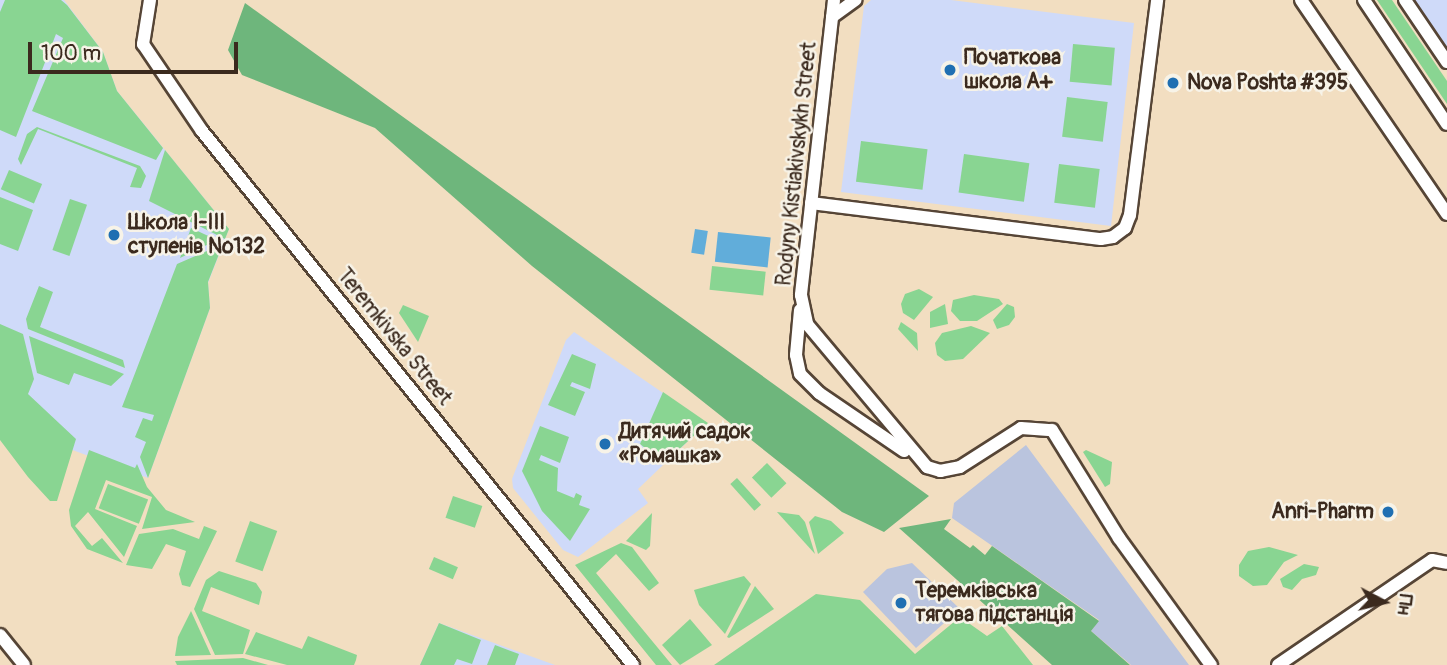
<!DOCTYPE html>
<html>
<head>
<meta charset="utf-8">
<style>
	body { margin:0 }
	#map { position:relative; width:1447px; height:665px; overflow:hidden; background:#f2dec1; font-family:Pangolin,sans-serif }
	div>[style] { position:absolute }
	.built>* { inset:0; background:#cfdaf9 }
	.industrial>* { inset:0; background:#bac4de }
	.green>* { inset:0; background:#89d592; transform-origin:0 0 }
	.forest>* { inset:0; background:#6eb67c }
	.water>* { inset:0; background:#61adda; transform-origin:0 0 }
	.roads { filter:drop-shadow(2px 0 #564536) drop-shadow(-2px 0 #564536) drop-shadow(0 2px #564536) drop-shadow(0 -2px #564536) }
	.minor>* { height:12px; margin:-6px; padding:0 6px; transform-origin:6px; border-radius:6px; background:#fff }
	.dots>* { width:19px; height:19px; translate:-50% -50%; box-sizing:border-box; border:4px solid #f7f3e8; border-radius:50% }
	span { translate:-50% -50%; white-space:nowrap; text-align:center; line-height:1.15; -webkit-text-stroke:5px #f7f3e8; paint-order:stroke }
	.poi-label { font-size:21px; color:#3b2a1e; font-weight:700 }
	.left { translate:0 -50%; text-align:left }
	.right { translate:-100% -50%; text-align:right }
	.street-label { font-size:21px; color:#3b2a1e }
	.north { position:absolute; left:1349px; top:567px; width:70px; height:70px; -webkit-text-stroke:5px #f7f3e8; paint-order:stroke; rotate:97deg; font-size:19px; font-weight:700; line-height:28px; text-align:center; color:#3b2a1e }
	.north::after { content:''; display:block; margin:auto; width:24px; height:32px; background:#3b2a1e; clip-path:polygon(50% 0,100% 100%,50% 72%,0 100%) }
	.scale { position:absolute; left:28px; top:42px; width:210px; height:32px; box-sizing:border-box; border:4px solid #3b2a1e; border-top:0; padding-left:9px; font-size:21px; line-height:24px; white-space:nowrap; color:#3b2a1e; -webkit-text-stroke:5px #f7f3e8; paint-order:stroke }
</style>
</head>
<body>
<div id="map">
	<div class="built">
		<i style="clip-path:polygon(0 0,64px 0,103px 52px,117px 91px,229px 229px,208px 283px,210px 308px,148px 478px,59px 445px,0 369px)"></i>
		<i style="clip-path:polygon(871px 0,951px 0,1134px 23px,1111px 226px,841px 192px,864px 6px)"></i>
		<i style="clip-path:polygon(1413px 0,1447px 0,1447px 50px)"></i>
		<i style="clip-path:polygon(574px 332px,707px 423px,638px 489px,648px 503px,578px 557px,563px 550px,513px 488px,512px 479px,566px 340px)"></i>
		<i style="clip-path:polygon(439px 623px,555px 665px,420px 665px)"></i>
	</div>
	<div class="industrial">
		<i style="clip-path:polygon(1026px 445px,1189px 665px,1131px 665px,1091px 631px,1099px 620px,952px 518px,954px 503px)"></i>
		<i style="clip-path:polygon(912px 563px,960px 609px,916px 648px,863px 592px,887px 569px)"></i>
	</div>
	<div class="green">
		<i style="clip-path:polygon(5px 0,61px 0,67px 5px,103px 52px,117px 91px,163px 148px,156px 160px,32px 111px,63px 38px,56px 34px,16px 137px,0 130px,0 12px)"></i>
		<i style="clip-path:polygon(1377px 0,1392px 0,1447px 81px,1447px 104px)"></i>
		<i style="left:1073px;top:44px;width:42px;height:38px;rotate:5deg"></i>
		<i style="left:1067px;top:97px;width:41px;height:40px;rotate:7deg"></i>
		<i style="clip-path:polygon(37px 127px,140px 166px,146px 176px,141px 188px,130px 187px,137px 168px,38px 129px,21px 165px,18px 159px,27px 134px)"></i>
		<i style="left:861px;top:141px;width:67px;height:41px;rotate:7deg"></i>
		<i style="clip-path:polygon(165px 150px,229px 229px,225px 239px,149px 201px)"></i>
		<i style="left:964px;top:154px;width:66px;height:39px;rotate:8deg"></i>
		<i style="left:1059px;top:164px;width:41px;height:39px;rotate:7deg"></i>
		<i style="left:9px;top:170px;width:36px;height:21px;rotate:23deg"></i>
		<i style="clip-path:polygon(0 197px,33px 210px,18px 251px,0 244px)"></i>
		<i style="left:70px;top:199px;width:18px;height:54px;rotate:19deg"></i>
		<i style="clip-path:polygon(191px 228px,217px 240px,180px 258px)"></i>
		<i style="clip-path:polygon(223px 244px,208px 282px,210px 308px,148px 478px,140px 457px,146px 442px,135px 437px,143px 418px,152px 421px,154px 415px,122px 407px,177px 264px)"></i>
		<i style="left:712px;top:266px;width:54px;height:24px;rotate:6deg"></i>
		<i style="clip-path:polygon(39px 286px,53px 292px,40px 327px,123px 360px,125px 368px,28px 329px,26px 319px)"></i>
		<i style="clip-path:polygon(919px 289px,933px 297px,914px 320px,903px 313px,901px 304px,905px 294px)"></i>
		<i style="clip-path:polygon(974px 295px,999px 299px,1003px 304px,977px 321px,960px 321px,951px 311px,953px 300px)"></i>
		<i style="clip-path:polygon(945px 304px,948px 324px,930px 328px,930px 312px)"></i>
		<i style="clip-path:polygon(1007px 304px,1014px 307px,1015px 317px,1009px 325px,997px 329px,993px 320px)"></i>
		<i style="clip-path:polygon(403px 305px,429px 316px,418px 342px,399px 313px)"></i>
		<i style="clip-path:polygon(901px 322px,917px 333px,918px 351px,898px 329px)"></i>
		<i style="clip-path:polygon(0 324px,23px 334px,34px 379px,28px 394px,76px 439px,57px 501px,50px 501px,28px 477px,0 440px)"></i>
		<i style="clip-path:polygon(971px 326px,990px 333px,963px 359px,945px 361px,937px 355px,935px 343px,942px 333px)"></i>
		<i style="clip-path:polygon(29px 336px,124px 374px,111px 386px,74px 373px,69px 385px,37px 373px)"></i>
		<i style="clip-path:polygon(572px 354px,596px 364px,590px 389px,572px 382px,570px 386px,585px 392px,575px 416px,548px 405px)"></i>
		<i style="clip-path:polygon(663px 392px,708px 423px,664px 463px,640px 444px)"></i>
		<i style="clip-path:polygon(540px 426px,569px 437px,560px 463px,541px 455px,539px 460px,558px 468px,557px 491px,574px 498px,576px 493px,582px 496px,579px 505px,590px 509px,570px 541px,542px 511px,522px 471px)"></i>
		<i style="clip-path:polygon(89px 450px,135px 468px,137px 464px,147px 487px,166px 510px,195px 522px,142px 529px,152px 497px,106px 480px,95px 509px,137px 526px,124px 557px,88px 512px,75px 526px,92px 546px,102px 538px,123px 563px,87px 549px,71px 526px,69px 510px)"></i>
		<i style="clip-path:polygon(1086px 450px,1112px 462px,1110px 484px,1105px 487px,1083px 452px)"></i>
		<i style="left:767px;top:463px;width:28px;height:21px;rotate:46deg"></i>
		<i style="left:737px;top:478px;width:36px;height:9px;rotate:48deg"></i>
		<i style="left:108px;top:484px;width:43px;height:26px;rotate:21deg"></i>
		<i style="left:453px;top:496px;width:31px;height:23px;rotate:19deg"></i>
		<i style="clip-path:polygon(777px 512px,799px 515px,805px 522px,815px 554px)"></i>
		<i style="clip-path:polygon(652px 513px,650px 546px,646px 550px,626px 541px)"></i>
		<i style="clip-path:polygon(815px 516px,831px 521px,844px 533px,818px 554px,809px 522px)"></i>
		<i style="left:250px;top:521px;width:29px;height:43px;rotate:20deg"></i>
		<i style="clip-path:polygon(204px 526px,217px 531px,190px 587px,182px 585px,179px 574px,186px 551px,166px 544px,152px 569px,126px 565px,139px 534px,173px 529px,199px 539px)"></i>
		<i style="clip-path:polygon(621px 543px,632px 547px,659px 583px,649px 591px,616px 554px,596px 573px,672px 665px,656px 665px,575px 565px)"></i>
		<i style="clip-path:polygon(1269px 547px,1298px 555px,1284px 562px,1267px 585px,1253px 586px,1239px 576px,1239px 565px,1248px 551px)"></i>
		<i style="left:434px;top:557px;width:26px;height:13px;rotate:23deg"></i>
		<i style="clip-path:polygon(1304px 564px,1319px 567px,1316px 575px,1302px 579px,1292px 590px,1283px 587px,1280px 579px)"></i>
		<i style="clip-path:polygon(219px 571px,256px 583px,262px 592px,259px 605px,211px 587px,202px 611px,250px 630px,243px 654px,215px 655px,194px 609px,206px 580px)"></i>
		<i style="clip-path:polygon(744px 576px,751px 584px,725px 634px,699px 605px,694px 590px)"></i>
		<i style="clip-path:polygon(755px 586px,774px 609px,729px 638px,727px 637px)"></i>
		<i style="clip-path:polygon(816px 594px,860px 600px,915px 654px,960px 617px,987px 636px,1002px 626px,1033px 665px,714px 665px)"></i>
		<i style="clip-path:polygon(191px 611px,211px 655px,175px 656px,178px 637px)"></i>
		<i style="clip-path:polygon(690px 619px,712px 645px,680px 665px,662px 645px)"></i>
		<i style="clip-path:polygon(439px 623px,481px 640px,472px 664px,457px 659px,454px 665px,420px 665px)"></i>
		<i style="clip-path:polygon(256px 632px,302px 649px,308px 636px,357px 655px,356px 660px,354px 665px,287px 665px,245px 654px)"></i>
		<i style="clip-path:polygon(495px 645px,519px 654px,515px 665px,487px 665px)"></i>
		<i style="clip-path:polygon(243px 658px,268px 665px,177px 665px,175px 661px)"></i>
	</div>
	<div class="forest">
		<i style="clip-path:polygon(245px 3px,929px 496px,884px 532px,842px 512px,532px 266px,375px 128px,242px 75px,228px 50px)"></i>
		<i style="clip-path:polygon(951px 519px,944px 529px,970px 548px,973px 545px,985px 555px,992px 546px,1099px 621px,1091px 631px,1130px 665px,1052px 665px,899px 528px)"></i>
	</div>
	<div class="water">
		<i style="left:695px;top:229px;width:13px;height:24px;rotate:9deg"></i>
		<i style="left:718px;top:232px;width:53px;height:30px;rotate:6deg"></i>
	</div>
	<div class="roads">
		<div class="minor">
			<i style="left:150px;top:0;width:45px;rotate:99deg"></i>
			<i style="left:143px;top:44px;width:105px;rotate:55.9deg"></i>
			<i style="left:202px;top:131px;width:686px;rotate:51.09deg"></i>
			<i style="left:834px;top:0;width:297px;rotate:96.4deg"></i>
			<i style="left:801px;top:295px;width:30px;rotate:78deg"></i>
			<i style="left:807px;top:324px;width:187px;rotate:50deg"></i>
			<i style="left:927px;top:467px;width:14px;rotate:17deg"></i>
			<i style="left:940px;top:471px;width:20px;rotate:-11deg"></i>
			<i style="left:960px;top:467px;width:72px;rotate:-32.6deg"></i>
			<i style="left:1021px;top:428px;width:31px;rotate:4deg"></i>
			<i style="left:1052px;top:430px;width:127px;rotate:58.2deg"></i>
			<i style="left:1119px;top:538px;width:157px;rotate:54.1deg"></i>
			<i style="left:1301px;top:0;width:259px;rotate:55.7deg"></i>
			<i style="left:1364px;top:0;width:149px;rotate:56.2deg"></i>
			<i style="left:1405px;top:0;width:75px;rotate:55.9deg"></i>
			<i style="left:832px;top:17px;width:29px;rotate:-36deg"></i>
			<i style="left:811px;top:203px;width:292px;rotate:7.1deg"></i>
			<i style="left:1101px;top:239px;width:12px;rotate:-9deg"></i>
			<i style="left:1113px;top:237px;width:15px;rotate:-37deg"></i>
			<i style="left:1125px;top:228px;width:14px;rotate:-69deg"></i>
			<i style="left:1130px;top:215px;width:217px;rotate:-82.8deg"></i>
			<i style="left:800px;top:310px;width:45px;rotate:95.1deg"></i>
			<i style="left:796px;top:355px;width:19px;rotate:78deg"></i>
			<i style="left:800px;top:374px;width:27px;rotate:45deg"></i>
			<i style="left:819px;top:393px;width:103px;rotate:34.3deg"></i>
			<i style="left:0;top:635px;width:38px;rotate:51deg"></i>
			<i style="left:1278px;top:665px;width:186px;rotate:-34.3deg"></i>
			<i style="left:1432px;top:560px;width:15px;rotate:11deg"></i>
		</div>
	</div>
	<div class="dots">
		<i style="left:950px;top:70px;background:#1f6fb2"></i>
		<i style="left:1173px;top:83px;background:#1f6fb2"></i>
		<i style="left:114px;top:235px;background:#1f6fb2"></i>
		<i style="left:605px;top:444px;background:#1f6fb2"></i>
		<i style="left:1388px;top:512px;background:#1f6fb2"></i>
		<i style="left:901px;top:603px;background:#1f6fb2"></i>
	</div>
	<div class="poi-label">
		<span class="left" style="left:964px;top:70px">Початкова<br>школа А+</span>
		<span class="left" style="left:1187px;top:83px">Nova Poshta #395</span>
		<span class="left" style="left:128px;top:235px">Школа І-ІІІ<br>ступенів №132</span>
		<span class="left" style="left:619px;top:444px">Дитячий садок<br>«Ромашка»</span>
		<span class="right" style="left:1374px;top:512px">Anri-Pharm</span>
		<span class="left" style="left:915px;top:603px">Теремківська<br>тягова підстанція</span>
	</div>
	<div class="street-label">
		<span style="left:797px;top:164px;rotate:-84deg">Rodyny Kistiakivskykh Street</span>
		<span style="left:394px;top:337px;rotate:51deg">Teremkivska Street</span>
	</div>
	<div class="north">Пн</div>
	<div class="scale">100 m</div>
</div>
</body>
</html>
